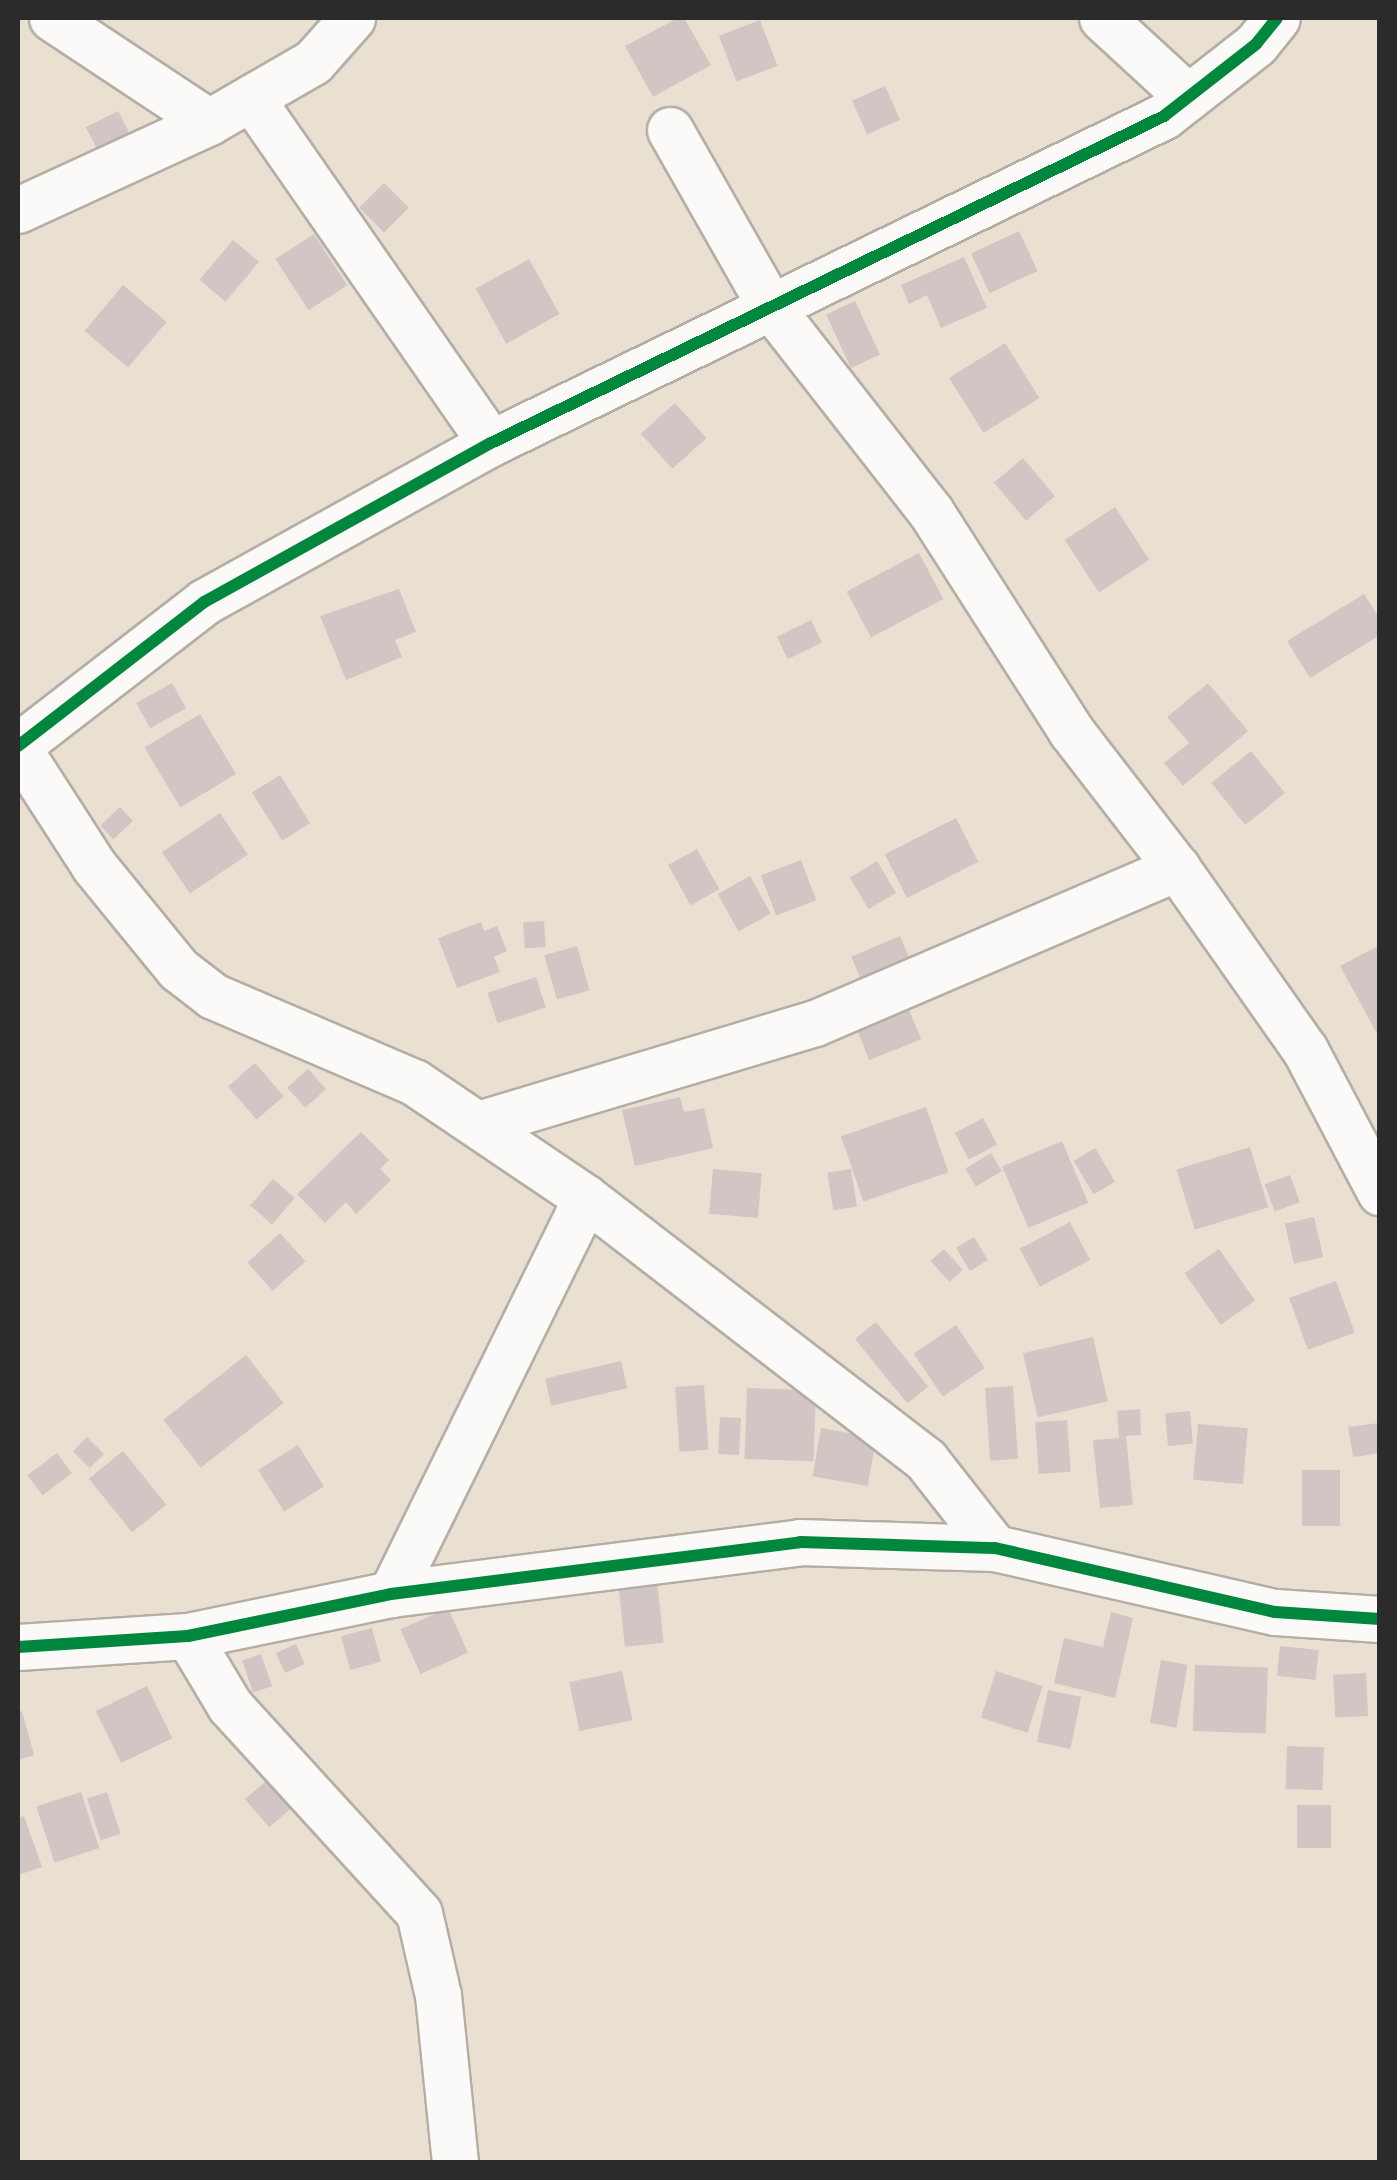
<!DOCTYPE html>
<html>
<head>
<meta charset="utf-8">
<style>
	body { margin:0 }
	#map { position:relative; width:1397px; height:2180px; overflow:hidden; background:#e9e0d2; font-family:"IM FELL Double Pica",serif }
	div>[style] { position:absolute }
	.building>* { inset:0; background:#d2c6c5; transform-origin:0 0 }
	.roads { filter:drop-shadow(2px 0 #b4aea5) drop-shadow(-2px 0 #b4aea5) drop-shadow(0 2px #b4aea5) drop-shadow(0 -2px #b4aea5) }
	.street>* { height:45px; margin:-22.5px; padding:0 22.5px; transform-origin:22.5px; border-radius:22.5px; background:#fcfaf8 }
	.cycleway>* { height:12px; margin:-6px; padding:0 6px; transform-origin:6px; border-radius:6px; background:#00873e }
	span { translate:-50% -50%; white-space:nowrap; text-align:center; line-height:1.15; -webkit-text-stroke:9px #fff; paint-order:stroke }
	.frame { position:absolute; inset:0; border:20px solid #2b2b2b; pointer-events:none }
</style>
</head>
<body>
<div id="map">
	<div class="building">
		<i style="clip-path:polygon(678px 18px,684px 18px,711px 65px,653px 97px,625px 46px)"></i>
		<i style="left:760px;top:20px;width:49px;height:44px;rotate:69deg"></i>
		<i style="left:885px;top:86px;width:37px;height:36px;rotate:66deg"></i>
		<i style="left:118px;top:111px;width:36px;height:36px;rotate:63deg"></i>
		<i style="left:384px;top:183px;width:35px;height:35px;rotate:45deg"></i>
		<i style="left:1019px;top:231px;width:44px;height:53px;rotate:65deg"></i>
		<i style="left:314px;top:234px;width:61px;height:46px;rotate:57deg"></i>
		<i style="left:233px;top:240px;width:34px;height:52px;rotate:40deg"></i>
		<i style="clip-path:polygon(964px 257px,987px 308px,941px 328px,927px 295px,909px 304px,901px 285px)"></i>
		<i style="left:529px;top:259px;width:63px;height:61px;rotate:61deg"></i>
		<i style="left:123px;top:285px;width:57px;height:60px;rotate:40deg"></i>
		<i style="left:855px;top:301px;width:59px;height:32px;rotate:65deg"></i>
		<i style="left:1005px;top:343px;width:65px;height:66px;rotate:58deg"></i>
		<i style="left:675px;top:403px;width:47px;height:46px;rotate:48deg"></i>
		<i style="left:1023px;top:458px;width:50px;height:38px;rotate:50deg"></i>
		<i style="left:1115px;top:507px;width:63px;height:60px;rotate:57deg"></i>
		<i style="left:919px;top:553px;width:52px;height:82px;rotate:62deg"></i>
		<i style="clip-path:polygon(399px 589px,416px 632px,395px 640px,402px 657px,346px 680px,320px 616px)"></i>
		<i style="clip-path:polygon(1364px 594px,1380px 619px,1380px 635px,1310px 678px,1287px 641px)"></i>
		<i style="left:811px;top:620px;width:25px;height:38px;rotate:64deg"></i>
		<i style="left:172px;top:683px;width:29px;height:41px;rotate:61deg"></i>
		<i style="clip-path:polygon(1208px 683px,1248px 731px,1183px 786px,1164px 763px,1189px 743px,1167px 717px)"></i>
		<i style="left:200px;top:714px;width:70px;height:65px;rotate:59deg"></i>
		<i style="left:1251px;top:751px;width:54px;height:51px;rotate:51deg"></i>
		<i style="left:280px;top:775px;width:57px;height:33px;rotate:58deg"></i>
		<i style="left:120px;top:807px;width:19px;height:27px;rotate:47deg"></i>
		<i style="left:220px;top:813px;width:50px;height:70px;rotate:56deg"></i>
		<i style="left:956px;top:818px;width:49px;height:80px;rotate:63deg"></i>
		<i style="left:697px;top:849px;width:46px;height:33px;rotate:61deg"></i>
		<i style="left:801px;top:860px;width:43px;height:43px;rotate:69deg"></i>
		<i style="left:877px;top:861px;width:37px;height:32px;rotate:59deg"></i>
		<i style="left:750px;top:876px;width:43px;height:37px;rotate:61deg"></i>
		<i style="left:544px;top:921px;width:26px;height:21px;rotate:86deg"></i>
		<i style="clip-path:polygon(481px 922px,484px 931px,497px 926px,507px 951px,494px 957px,500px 972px,457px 988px,438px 938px)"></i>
		<i style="left:900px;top:936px;width:40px;height:53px;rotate:67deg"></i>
		<i style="clip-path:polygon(1380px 945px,1380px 1039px,1340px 966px)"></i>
		<i style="left:577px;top:946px;width:46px;height:34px;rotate:74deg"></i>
		<i style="left:536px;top:977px;width:32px;height:51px;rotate:72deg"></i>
		<i style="left:902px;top:992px;width:51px;height:56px;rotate:68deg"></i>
		<i style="left:255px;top:1063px;width:44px;height:36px;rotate:49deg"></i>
		<i style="left:308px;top:1069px;width:27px;height:28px;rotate:48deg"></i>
		<i style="clip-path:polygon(680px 1097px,684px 1112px,704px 1108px,713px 1148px,635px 1166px,622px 1110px)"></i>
		<i style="left:926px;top:1107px;width:69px;height:90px;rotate:71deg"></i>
		<i style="left:983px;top:1118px;width:30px;height:32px;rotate:62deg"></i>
		<i style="clip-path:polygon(361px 1132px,389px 1160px,380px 1169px,391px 1180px,356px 1214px,346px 1202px,325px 1223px,297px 1194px)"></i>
		<i style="left:1062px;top:1141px;width:67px;height:65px;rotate:67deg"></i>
		<i style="left:1250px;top:1147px;width:63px;height:77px;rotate:73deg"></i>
		<i style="left:1095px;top:1148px;width:39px;height:25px;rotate:59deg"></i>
		<i style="left:991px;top:1153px;width:21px;height:30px;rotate:59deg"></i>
		<i style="left:713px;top:1169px;width:49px;height:45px;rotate:5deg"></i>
		<i style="left:851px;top:1169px;width:38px;height:24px;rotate:81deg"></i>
		<i style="left:1290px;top:1175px;width:29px;height:27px;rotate:70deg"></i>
		<i style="left:273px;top:1179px;width:29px;height:35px;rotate:41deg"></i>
		<i style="left:1314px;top:1217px;width:41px;height:30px;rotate:77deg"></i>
		<i style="left:1070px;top:1222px;width:43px;height:57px;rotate:62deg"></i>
		<i style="left:280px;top:1233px;width:38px;height:44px;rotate:48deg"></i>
		<i style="left:974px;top:1237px;width:27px;height:21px;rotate:59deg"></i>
		<i style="left:944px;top:1249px;width:28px;height:18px;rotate:48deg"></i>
		<i style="left:1219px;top:1249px;width:63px;height:42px;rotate:55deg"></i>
		<i style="left:1336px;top:1281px;width:55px;height:50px;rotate:70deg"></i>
		<i style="left:876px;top:1322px;width:83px;height:27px;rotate:51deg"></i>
		<i style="left:956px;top:1325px;width:52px;height:51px;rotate:56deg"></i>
		<i style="left:1093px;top:1337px;width:66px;height:72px;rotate:77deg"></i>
		<i style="left:246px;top:1355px;width:61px;height:105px;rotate:52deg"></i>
		<i style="left:621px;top:1361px;width:28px;height:78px;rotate:77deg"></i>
		<i style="left:704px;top:1385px;width:65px;height:29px;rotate:86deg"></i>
		<i style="left:1013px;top:1386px;width:73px;height:28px;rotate:86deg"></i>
		<i style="left:747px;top:1388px;width:69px;height:71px;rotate:2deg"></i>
		<i style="clip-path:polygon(1140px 1409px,1141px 1435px,1126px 1436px,1133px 1505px,1100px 1508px,1093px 1440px,1119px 1438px,1117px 1411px)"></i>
		<i style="left:1190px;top:1411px;width:33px;height:25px;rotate:85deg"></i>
		<i style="left:720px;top:1417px;width:21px;height:37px;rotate:3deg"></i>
		<i style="left:1067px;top:1420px;width:52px;height:32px;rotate:86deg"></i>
		<i style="clip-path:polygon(1379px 1423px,1380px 1453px,1353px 1457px,1348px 1427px)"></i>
		<i style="left:1198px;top:1424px;width:50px;height:56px;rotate:5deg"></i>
		<i style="left:821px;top:1428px;width:56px;height:49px;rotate:10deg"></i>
		<i style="left:87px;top:1437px;width:24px;height:20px;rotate:45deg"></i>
		<i style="left:298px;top:1445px;width:49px;height:47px;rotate:58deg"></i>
		<i style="left:123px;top:1451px;width:69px;height:44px;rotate:51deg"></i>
		<i style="left:57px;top:1453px;width:25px;height:37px;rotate:53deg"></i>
		<i style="left:1302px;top:1470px;width:38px;height:56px"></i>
		<i style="left:657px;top:1579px;width:64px;height:39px;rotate:84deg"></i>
		<i style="left:448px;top:1608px;width:49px;height:52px;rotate:66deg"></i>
		<i style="clip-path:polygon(1111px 1612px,1133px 1618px,1115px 1698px,1054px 1683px,1064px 1638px,1103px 1647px)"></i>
		<i style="left:372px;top:1628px;width:35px;height:32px;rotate:75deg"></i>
		<i style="left:296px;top:1644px;width:22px;height:22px;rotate:66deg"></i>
		<i style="left:1280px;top:1646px;width:39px;height:30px;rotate:6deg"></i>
		<i style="left:261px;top:1654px;width:34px;height:20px;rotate:71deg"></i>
		<i style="left:1161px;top:1660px;width:27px;height:64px;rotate:10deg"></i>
		<i style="left:1195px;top:1665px;width:73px;height:66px;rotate:2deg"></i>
		<i style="left:622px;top:1671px;width:50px;height:54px;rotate:78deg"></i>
		<i style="left:996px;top:1671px;width:49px;height:49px;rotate:18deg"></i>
		<i style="left:1366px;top:1673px;width:43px;height:33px;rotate:87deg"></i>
		<i style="left:147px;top:1686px;width:58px;height:57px;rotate:64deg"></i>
		<i style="left:1048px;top:1690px;width:34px;height:53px;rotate:12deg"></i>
		<i style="clip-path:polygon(22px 1711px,34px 1755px,18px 1760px,18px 1712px)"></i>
		<i style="left:1287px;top:1746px;width:37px;height:43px;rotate:2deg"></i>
		<i style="left:275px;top:1773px;width:37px;height:40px;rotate:49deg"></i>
		<i style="left:81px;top:1792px;width:59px;height:47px;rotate:72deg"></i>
		<i style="left:107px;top:1792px;width:44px;height:21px;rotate:72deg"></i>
		<i style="left:1297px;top:1805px;width:34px;height:43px"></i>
		<i style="clip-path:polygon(24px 1816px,42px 1867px,18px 1875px,18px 1818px)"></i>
	</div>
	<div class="roads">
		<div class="street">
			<i style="left:52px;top:18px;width:188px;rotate:33.5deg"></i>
			<i style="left:1102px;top:18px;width:117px;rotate:42.6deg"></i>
			<i style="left:251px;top:98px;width:420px;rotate:55.2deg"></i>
			<i style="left:670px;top:130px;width:202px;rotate:60.4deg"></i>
			<i style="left:770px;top:306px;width:261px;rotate:52deg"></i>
			<i style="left:931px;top:512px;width:260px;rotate:57.4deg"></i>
			<i style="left:1071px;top:731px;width:173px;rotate:52.3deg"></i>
			<i style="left:1177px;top:868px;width:223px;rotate:54.9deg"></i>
			<i style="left:1305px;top:1050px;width:161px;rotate:62.2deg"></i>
			<i style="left:18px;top:210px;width:210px;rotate:-24.7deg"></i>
			<i style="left:209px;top:122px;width:120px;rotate:-30deg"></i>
			<i style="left:313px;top:62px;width:59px;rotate:-48.4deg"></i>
			<i style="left:18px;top:746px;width:235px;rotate:-37.7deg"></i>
			<i style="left:204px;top:602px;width:328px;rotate:-29deg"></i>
			<i style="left:491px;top:443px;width:748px;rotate:-25.91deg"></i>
			<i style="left:1164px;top:116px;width:117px;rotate:-38deg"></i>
			<i style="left:1256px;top:44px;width:33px;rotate:-51deg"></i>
			<i style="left:18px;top:748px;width:140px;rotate:57.2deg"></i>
			<i style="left:94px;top:866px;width:133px;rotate:50.8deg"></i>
			<i style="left:178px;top:969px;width:44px;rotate:37.6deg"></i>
			<i style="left:213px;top:996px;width:219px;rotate:23.2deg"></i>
			<i style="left:414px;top:1082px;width:207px;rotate:34deg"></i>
			<i style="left:586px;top:1198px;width:429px;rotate:37.6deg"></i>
			<i style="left:926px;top:1460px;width:112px;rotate:51.9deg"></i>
			<i style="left:478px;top:1124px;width:352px;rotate:-16.7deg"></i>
			<i style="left:815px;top:1023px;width:394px;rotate:-23.2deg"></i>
			<i style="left:391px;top:1594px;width:441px;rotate:-63.8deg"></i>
			<i style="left:188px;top:1636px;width:82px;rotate:59deg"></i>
			<i style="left:230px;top:1706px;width:280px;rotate:47.6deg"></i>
			<i style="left:419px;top:1913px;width:84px;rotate:77deg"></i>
			<i style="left:438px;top:1995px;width:168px;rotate:84.2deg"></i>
			<i style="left:18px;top:1647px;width:170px;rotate:-3.7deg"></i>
			<i style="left:188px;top:1636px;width:207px;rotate:-11.7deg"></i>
			<i style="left:391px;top:1594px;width:412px;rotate:-7.2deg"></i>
			<i style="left:800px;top:1542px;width:195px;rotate:1.8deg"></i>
			<i style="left:995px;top:1548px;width:287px;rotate:12.9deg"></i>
			<i style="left:1275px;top:1612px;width:105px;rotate:3.8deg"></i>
		</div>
	</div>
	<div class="cycleway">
		<i style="left:18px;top:746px;width:235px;rotate:-37.7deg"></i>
		<i style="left:204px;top:602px;width:328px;rotate:-29deg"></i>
		<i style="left:491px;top:443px;width:748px;rotate:-25.91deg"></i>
		<i style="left:1164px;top:116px;width:117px;rotate:-38deg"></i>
		<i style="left:1256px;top:44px;width:33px;rotate:-51deg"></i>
		<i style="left:18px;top:1647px;width:170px;rotate:-3.7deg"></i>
		<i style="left:188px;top:1636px;width:207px;rotate:-11.7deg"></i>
		<i style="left:391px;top:1594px;width:412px;rotate:-7.2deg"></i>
		<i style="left:800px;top:1542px;width:195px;rotate:1.8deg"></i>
		<i style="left:995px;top:1548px;width:287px;rotate:12.9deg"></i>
		<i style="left:1275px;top:1612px;width:105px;rotate:3.8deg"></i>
	</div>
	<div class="frame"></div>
</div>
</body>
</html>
